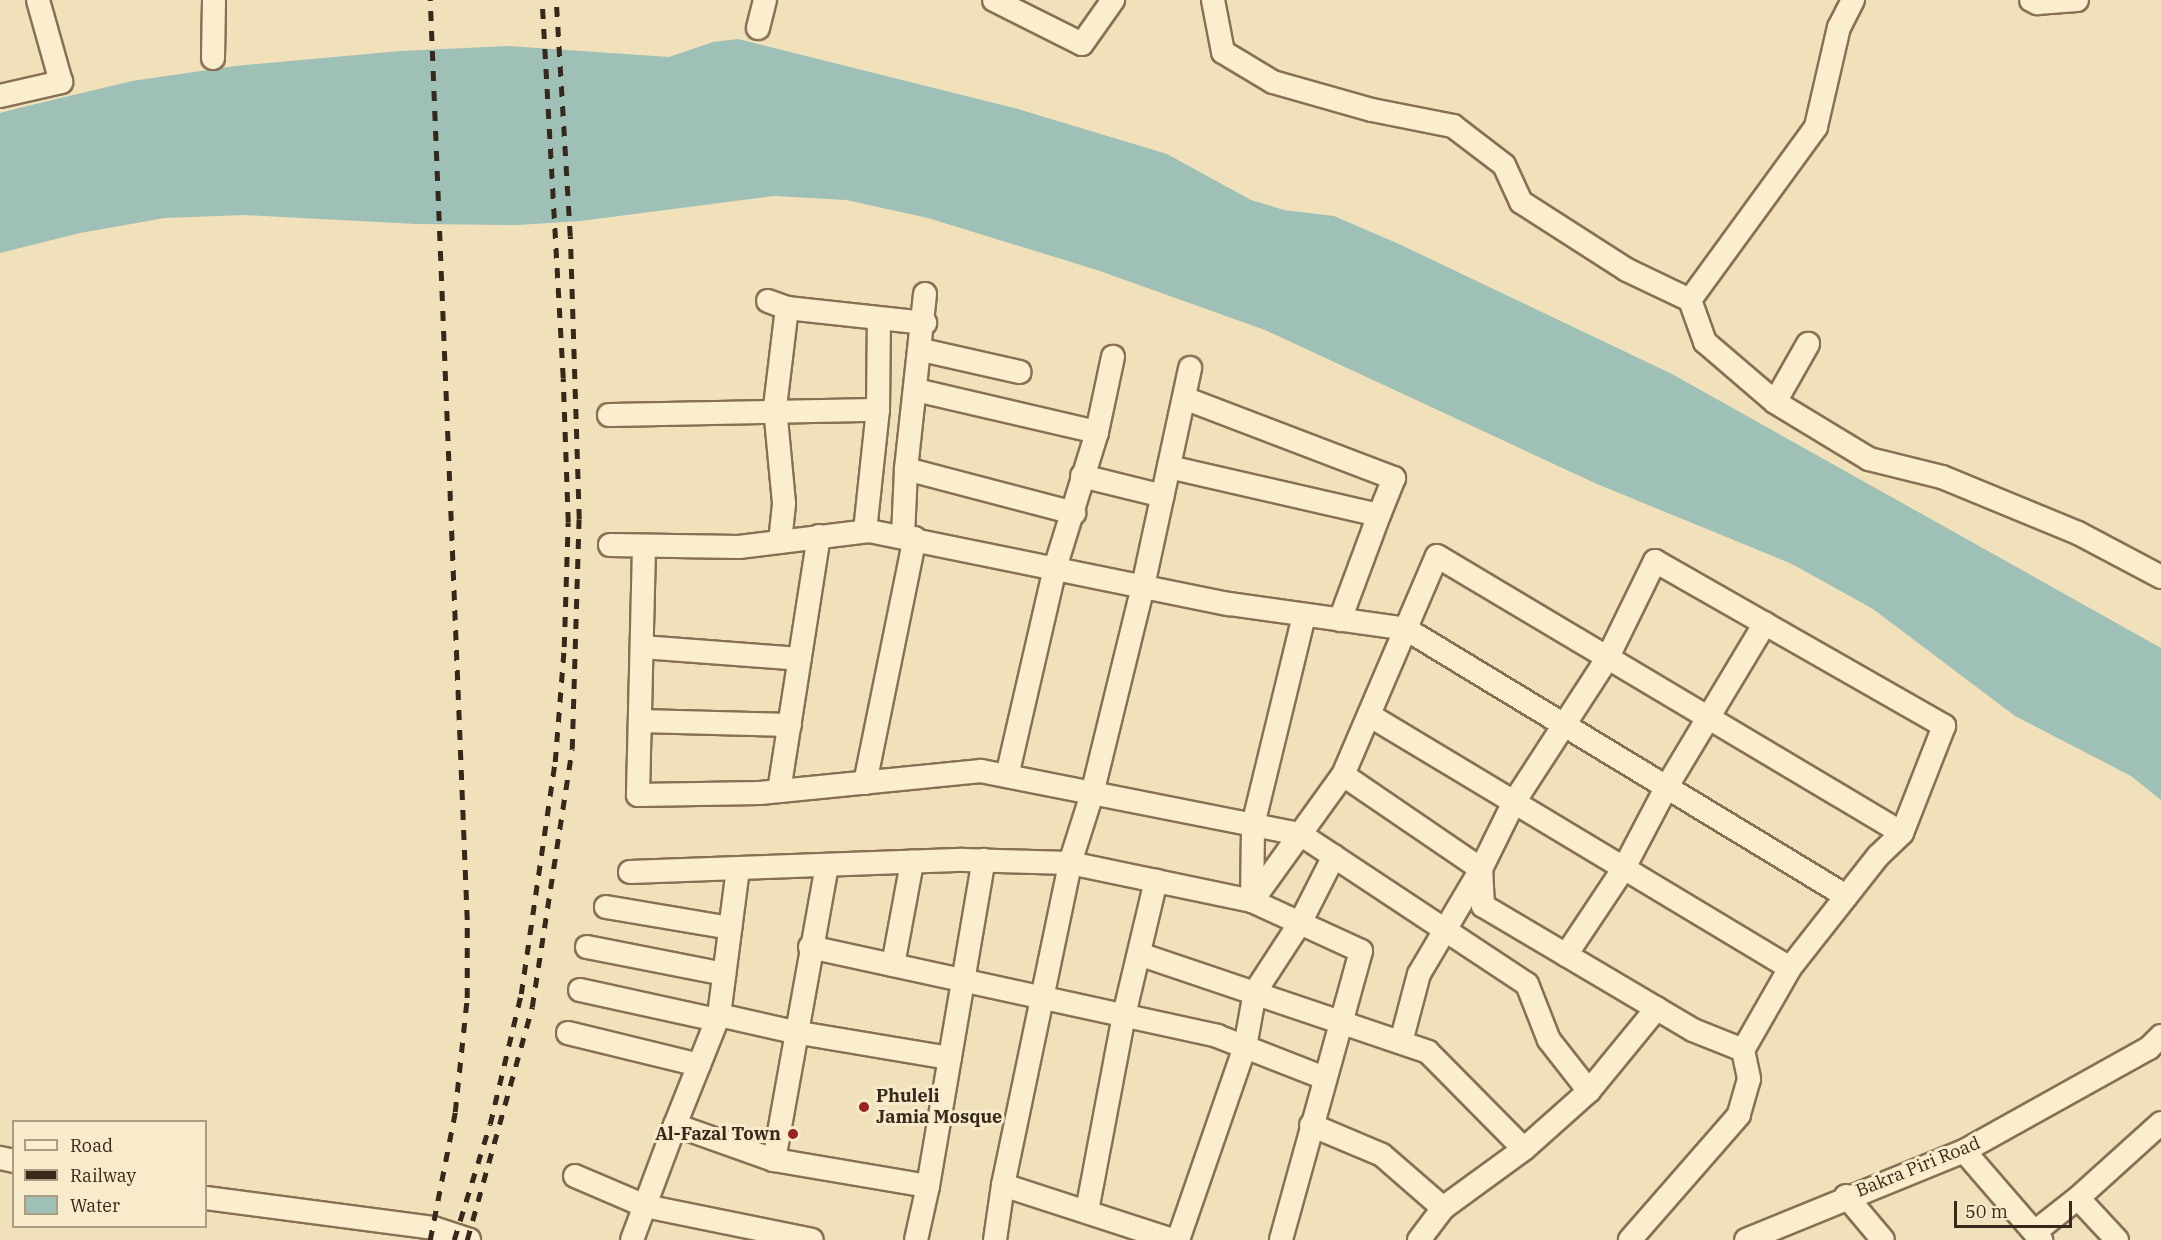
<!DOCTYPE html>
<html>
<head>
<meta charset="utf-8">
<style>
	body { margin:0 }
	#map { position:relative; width:2161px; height:1240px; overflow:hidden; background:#f0e1bb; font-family:"IBM Plex Serif",serif }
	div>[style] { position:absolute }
	.water>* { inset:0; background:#9fc0b7 }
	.roads { filter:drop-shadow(2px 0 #887054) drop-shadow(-2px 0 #887054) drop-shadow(0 2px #887054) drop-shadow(0 -2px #887054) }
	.minor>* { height:22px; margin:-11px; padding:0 11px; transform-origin:11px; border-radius:11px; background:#fbeece }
	.rail>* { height:4.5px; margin-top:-2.25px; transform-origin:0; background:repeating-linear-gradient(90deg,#36281a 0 10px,transparent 0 20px) }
	.dots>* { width:16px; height:16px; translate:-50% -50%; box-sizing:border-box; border:3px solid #f7ebcb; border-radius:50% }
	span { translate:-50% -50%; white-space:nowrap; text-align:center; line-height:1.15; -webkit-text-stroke:6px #f7ebcb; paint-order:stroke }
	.poi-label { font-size:18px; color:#36281a; font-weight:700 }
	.left { translate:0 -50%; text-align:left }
	.right { translate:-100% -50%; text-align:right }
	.street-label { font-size:18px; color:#36281a }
	.legend { position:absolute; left:12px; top:1120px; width:195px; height:108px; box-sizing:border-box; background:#f7ebcb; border:2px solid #aa9d84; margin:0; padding:8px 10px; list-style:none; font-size:18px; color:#36281a }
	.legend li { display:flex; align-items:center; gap:12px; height:30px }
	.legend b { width:30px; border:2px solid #aa9d84 }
	.scale { position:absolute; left:1954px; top:1201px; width:118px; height:27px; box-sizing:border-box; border:3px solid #36281a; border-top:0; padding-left:8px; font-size:18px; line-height:21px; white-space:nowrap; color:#36281a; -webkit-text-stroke:4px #f7ebcb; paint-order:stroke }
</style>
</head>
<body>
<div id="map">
	<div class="water">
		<i style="clip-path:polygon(738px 39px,1018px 109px,1167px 154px,1251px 200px,1284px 210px,1334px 216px,1399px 244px,1672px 374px,2161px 648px,2161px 800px,2131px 776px,2015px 716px,1873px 609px,1792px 564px,1597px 484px,1265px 330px,1097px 270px,928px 218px,846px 200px,774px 196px,580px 221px,518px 225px,416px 224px,244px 215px,165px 218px,80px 233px,0 253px,0 113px,19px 108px,132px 81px,235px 66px,400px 51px,509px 46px,669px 57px,713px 42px)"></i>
	</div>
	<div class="roads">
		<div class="minor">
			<i style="left:994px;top:0;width:98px;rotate:26.6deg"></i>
			<i style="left:1082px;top:44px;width:54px;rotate:-54.8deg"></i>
			<i style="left:1213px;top:0;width:53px;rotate:79.1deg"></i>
			<i style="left:1223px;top:52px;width:58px;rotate:31deg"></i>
			<i style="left:1273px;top:82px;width:103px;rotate:15.8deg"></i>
			<i style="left:1372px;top:110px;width:83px;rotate:11.2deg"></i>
			<i style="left:1453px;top:126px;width:64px;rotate:37.4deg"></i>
			<i style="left:1504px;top:165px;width:41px;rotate:65.3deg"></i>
			<i style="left:1521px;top:202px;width:126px;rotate:32.7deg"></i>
			<i style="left:1627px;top:270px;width:70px;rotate:25.5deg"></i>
			<i style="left:1853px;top:0;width:30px;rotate:117deg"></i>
			<i style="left:1839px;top:27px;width:103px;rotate:103deg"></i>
			<i style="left:1816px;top:127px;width:214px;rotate:126.1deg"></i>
			<i style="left:1690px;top:300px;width:45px;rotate:70.3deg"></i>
			<i style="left:1705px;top:342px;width:92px;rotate:40.6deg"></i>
			<i style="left:1775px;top:402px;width:110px;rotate:31.2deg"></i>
			<i style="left:1869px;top:459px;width:75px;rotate:13.9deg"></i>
			<i style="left:1942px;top:477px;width:147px;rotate:22.4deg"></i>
			<i style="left:2078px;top:533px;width:94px;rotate:27.9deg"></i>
			<i style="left:2031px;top:0;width:7px;rotate:27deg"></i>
			<i style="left:2037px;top:3px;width:40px;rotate:-4.3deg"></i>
			<i style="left:758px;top:28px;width:29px;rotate:-76deg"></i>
			<i style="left:213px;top:58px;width:58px;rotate:-89deg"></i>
			<i style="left:0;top:96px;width:63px;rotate:-12.9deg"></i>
			<i style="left:61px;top:82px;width:85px;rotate:-105.7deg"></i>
			<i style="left:768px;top:301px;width:20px;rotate:20deg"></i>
			<i style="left:787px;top:308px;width:139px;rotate:6.2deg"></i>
			<i style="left:922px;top:350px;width:100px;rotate:12.7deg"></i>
			<i style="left:916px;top:390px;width:186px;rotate:13.1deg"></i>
			<i style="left:1184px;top:398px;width:225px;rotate:20.9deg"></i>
			<i style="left:1394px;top:478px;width:40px;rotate:112deg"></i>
			<i style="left:1775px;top:402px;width:67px;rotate:-60.4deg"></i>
			<i style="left:609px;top:415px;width:269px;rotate:-1.1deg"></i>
			<i style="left:1169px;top:467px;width:215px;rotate:12.9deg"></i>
			<i style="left:1379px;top:515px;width:112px;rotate:110.4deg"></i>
			<i style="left:906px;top:469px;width:176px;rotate:-83.8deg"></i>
			<i style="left:1082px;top:476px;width:83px;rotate:13.9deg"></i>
			<i style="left:865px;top:531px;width:122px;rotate:-83.9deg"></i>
			<i style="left:878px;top:410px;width:91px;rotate:-89.4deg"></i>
			<i style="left:903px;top:536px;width:67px;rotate:-87.4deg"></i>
			<i style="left:906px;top:469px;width:174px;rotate:14.7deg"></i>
			<i style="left:780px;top:542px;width:39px;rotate:-84deg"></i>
			<i style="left:784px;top:503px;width:96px;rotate:-95.4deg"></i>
			<i style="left:775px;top:407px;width:100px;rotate:-83.1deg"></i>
			<i style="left:610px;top:545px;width:129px;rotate:0.9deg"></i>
			<i style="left:739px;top:547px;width:131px;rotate:-7deg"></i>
			<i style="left:869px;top:531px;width:367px;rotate:11.5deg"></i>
			<i style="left:1229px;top:604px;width:179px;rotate:8deg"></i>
			<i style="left:1406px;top:629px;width:515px;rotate:31.25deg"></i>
			<i style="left:644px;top:548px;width:247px;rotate:91.4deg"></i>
			<i style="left:638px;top:795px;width:122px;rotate:-0.9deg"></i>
			<i style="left:760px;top:793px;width:222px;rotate:-5.7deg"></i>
			<i style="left:981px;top:771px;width:325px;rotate:11.2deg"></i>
			<i style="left:1300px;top:834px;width:272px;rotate:33.5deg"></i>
			<i style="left:1527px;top:984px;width:60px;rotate:68.6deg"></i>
			<i style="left:1549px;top:1040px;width:65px;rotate:51.9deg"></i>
			<i style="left:642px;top:647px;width:158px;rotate:4.3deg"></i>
			<i style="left:1369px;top:715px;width:491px;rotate:31deg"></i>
			<i style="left:640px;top:721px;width:150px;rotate:1.5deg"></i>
			<i style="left:1007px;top:776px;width:213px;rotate:-77deg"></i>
			<i style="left:1055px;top:568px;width:142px;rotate:-72.8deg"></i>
			<i style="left:1097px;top:432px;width:77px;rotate:-78deg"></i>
			<i style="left:865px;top:783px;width:250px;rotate:-78.5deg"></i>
			<i style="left:779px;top:791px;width:258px;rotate:-81.1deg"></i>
			<i style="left:630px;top:872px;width:333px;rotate:-2.1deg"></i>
			<i style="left:963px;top:860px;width:107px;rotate:1.6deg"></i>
			<i style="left:1070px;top:863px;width:186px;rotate:11.8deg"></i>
			<i style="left:1252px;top:901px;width:120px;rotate:24.6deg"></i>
			<i style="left:1361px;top:951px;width:300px;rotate:105.5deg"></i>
			<i style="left:1252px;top:901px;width:76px;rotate:-89.2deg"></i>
			<i style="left:1253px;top:825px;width:216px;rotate:-76.3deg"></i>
			<i style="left:1252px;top:901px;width:155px;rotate:-54.2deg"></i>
			<i style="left:606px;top:907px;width:126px;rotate:9.6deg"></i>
			<i style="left:587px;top:947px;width:140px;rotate:11.1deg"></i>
			<i style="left:810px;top:947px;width:417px;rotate:12.3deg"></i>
			<i style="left:1217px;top:1036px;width:116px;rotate:21.3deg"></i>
			<i style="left:1139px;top:954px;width:305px;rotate:18.7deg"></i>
			<i style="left:1428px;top:1052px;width:136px;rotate:45.3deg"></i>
			<i style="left:1566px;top:955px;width:105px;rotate:-56.3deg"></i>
			<i style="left:1624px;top:868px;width:90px;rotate:-62.3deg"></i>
			<i style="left:1666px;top:788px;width:192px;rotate:-59deg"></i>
			<i style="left:893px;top:965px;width:105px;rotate:-79.5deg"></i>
			<i style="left:580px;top:990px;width:140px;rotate:12.4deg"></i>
			<i style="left:719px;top:1015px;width:148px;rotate:-82.6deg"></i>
			<i style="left:568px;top:1033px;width:135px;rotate:13.7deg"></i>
			<i style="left:1401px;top:1042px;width:70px;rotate:-75.2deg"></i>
			<i style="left:1419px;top:974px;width:122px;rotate:-59.4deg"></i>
			<i style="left:1481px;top:869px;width:75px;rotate:-63.8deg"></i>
			<i style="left:1514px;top:802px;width:173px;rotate:-57deg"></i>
			<i style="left:1608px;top:657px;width:107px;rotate:-63.9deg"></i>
			<i style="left:1655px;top:561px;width:333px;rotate:29.7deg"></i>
			<i style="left:1944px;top:726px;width:115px;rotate:111.4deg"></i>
			<i style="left:1902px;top:833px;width:33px;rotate:136deg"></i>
			<i style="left:1878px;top:856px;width:142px;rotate:128.2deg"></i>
			<i style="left:1790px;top:968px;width:95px;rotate:119.8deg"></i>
			<i style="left:1743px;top:1050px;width:30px;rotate:78deg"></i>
			<i style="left:1749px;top:1079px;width:37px;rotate:106deg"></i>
			<i style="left:1739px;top:1115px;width:166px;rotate:131.1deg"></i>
			<i style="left:1743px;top:1050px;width:54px;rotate:-158.2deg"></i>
			<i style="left:1693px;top:1030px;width:244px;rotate:-149.4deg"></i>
			<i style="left:1483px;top:906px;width:37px;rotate:-93deg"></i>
			<i style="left:1481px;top:869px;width:167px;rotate:-145.7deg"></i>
			<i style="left:1343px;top:775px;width:238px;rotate:-66.8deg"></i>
			<i style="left:1437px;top:556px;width:541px;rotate:30.78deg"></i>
			<i style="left:675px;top:1125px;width:118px;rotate:-68.2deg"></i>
			<i style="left:719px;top:1015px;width:77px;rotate:12.8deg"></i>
			<i style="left:794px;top:1032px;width:158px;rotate:9.5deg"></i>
			<i style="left:1311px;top:1125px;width:77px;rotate:22.9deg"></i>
			<i style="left:1382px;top:1155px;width:81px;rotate:41deg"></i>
			<i style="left:1964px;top:1151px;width:118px;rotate:49.1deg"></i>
			<i style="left:0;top:1158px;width:14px;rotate:12deg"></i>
			<i style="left:774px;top:1160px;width:156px;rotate:9.6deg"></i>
			<i style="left:928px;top:1186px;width:331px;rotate:-80.3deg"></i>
			<i style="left:575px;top:1176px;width:76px;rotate:23.2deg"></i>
			<i style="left:645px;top:1206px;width:170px;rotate:11.5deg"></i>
			<i style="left:1003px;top:1185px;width:329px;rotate:-78.2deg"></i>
			<i style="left:1070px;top:863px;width:72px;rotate:-72.3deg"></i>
			<i style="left:1092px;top:794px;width:214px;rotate:-76.2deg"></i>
			<i style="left:1143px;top:586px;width:223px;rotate:-77.8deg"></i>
			<i style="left:1846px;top:1196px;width:57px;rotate:49.9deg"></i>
			<i style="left:206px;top:1198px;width:229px;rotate:7.5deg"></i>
			<i style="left:433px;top:1228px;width:38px;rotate:18deg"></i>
			<i style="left:1087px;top:1211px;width:199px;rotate:-79.3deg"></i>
			<i style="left:1124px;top:1015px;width:138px;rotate:-76.6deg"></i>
			<i style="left:2036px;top:1231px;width:53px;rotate:-38.2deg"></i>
			<i style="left:632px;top:1240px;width:123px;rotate:-69.5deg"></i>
			<i style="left:675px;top:1125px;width:105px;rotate:19.5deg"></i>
			<i style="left:774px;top:1160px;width:299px;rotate:-79.8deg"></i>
			<i style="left:916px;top:1240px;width:55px;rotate:-77.5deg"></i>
			<i style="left:995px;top:1240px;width:56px;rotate:-81.7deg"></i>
			<i style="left:1003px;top:1185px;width:178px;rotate:18deg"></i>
			<i style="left:1178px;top:1240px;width:204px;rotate:-70.9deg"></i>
			<i style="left:1245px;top:1047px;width:56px;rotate:-79.7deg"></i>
			<i style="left:1255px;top:992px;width:82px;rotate:-56.9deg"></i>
			<i style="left:1300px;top:923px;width:75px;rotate:-63.1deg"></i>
			<i style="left:1419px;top:1240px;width:40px;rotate:-53deg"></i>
			<i style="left:1443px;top:1208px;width:100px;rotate:-36.1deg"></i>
			<i style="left:1524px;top:1149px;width:87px;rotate:-41.7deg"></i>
			<i style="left:1589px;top:1091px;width:107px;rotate:-50.7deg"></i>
			<i style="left:1746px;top:1240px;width:235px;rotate:-22.2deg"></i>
			<i style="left:1964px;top:1151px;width:212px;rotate:-29.1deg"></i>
			<i style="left:2149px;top:1048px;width:17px;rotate:-45deg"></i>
			<i style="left:2117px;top:1240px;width:57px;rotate:-132.9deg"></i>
			<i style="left:2078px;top:1198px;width:112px;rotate:-42.1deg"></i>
		</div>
	</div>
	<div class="rail">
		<i style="left:430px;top:1240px;width:130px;rotate:-78.9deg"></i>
		<i style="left:455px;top:1112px;width:115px;rotate:-84deg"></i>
		<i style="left:467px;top:998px;width:78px;rotate:-90deg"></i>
		<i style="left:467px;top:920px;width:921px;rotate:-92.3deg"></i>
		<i style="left:454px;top:1240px;width:121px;rotate:-72.8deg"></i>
		<i style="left:490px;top:1124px;width:134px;rotate:-76.6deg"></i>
		<i style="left:521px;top:994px;width:234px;rotate:-81.7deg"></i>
		<i style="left:555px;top:762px;width:115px;rotate:-85.5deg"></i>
		<i style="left:564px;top:647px;width:125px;rotate:-88.2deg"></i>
		<i style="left:568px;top:522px;width:144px;rotate:-92deg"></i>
		<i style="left:563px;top:378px;width:379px;rotate:-93.2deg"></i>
		<i style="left:467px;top:1240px;width:242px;rotate:-74.4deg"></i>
		<i style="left:532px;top:1007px;width:261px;rotate:-81.2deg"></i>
		<i style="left:572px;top:749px;width:230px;rotate:-88.3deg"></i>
		<i style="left:579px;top:519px;width:283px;rotate:-91.8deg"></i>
		<i style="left:570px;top:236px;width:236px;rotate:-93.4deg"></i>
	</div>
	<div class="dots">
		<i style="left:864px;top:1107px;background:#9a2221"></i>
		<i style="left:793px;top:1134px;background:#9a2221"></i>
	</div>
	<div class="poi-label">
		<span class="left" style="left:876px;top:1107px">Phuleli<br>Jamia Mosque</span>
		<span class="right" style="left:781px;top:1134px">Al-Fazal Town</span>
	</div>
	<div class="street-label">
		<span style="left:1918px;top:1167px;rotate:-22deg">Bakra Piri Road</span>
	</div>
	<ul class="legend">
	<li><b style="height:8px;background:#fbeece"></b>Road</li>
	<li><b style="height:8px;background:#36281a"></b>Railway</li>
	<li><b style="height:16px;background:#9fc0b7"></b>Water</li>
	</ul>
	<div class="scale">50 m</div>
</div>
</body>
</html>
